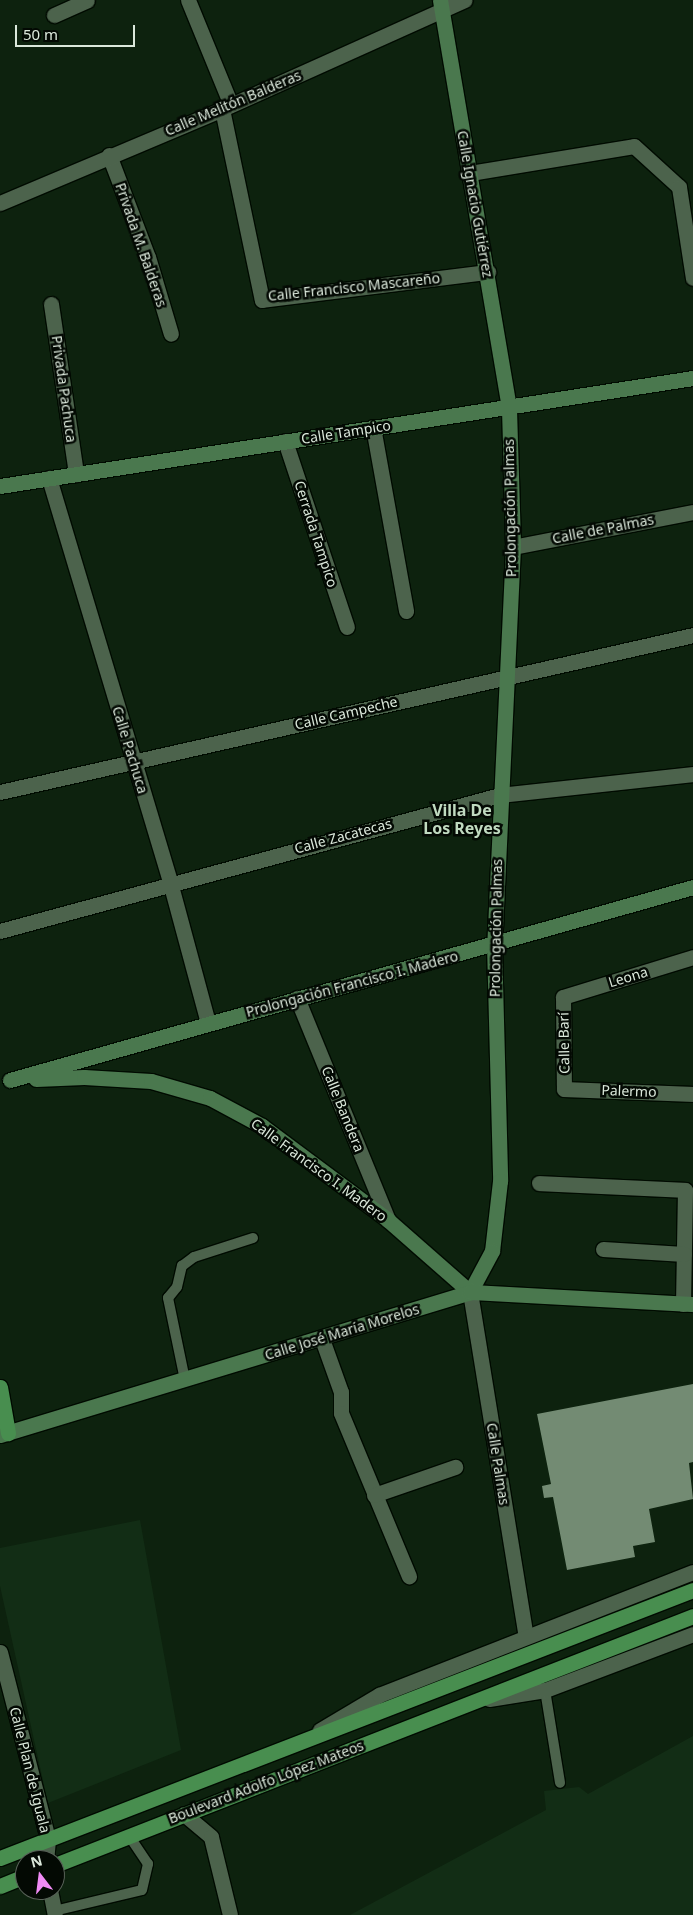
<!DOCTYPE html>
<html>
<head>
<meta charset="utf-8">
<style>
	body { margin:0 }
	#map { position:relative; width:693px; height:1915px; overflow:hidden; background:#0d220e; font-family:"Noto Sans",sans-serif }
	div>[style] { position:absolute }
	.built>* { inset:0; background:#122d15 }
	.building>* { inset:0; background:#738b73 }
	.roads { filter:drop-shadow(1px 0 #000b00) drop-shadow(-1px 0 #000b00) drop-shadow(0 1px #000b00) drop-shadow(0 -1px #000b00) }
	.service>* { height:10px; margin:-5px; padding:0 5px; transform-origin:5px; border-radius:5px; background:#4c634c }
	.minor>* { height:15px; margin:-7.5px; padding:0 7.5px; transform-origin:7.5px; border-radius:7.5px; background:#4c634c }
	.tertiary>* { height:15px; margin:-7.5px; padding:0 7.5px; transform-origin:7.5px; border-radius:7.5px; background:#4c634c }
	.secondary>* { height:15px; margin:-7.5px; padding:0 7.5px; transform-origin:7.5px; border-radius:7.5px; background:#4a784e }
	.primary>* { height:15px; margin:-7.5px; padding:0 7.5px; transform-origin:7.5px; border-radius:7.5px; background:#488e4f }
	span { translate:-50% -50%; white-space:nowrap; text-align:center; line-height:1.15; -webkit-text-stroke:5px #030903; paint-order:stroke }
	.street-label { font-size:14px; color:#dbe8db }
	.quarter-label { font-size:16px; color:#c0dac0; font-weight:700 }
	.north { position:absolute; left:15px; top:1850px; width:50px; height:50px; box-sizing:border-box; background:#030903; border:1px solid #596259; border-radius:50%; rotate:345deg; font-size:14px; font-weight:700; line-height:20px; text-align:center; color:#dbe8db }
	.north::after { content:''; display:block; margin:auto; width:18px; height:22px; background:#f08bf5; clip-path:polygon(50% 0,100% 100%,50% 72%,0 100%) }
	.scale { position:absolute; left:15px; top:25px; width:120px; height:22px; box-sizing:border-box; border:2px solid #dbe8db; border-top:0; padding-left:6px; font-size:15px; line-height:18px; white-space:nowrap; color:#dbe8db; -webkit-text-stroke:4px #030903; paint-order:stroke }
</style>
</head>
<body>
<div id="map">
	<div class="built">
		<i style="clip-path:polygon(140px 1520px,181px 1750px,48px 1803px,0 1586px,0 1548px)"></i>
		<i style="clip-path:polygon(693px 1736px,693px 1915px,350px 1915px,546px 1810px,544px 1791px,579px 1787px,588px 1794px)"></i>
	</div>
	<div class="building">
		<i style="clip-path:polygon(693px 1384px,693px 1462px,689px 1463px,693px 1499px,649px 1509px,655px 1542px,633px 1546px,635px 1557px,567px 1570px,553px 1497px,544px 1498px,542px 1486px,551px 1484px,537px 1414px)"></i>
	</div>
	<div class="roads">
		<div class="service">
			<i style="left:185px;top:1380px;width:84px;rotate:-101.7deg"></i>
			<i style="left:168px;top:1298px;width:14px;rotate:-51deg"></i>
			<i style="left:177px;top:1287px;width:22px;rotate:-77deg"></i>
			<i style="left:182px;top:1266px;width:15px;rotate:-37deg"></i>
			<i style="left:194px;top:1257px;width:62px;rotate:-17.9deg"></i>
			<i style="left:545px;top:1690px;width:94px;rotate:80.8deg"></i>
			<i style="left:54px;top:1911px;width:90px;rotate:-13.4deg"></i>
			<i style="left:142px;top:1890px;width:27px;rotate:-77deg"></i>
			<i style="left:148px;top:1864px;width:34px;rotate:-124deg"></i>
		</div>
		<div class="minor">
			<i style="left:188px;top:0;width:113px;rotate:67.7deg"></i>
			<i style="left:54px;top:15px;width:36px;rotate:-24deg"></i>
			<i style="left:222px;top:109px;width:195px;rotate:78.2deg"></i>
			<i style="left:262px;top:300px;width:228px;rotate:-7.1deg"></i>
			<i style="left:109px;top:155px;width:109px;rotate:69.1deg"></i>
			<i style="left:148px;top:257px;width:80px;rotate:73.4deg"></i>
			<i style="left:470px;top:173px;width:166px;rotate:-9.3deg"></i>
			<i style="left:634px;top:146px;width:61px;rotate:42.3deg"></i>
			<i style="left:679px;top:187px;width:92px;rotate:81.3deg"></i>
			<i style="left:0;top:203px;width:241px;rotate:-22.9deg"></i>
			<i style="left:222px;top:109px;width:266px;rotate:-24.2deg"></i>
			<i style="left:51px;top:304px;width:172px;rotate:81.6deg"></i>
			<i style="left:373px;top:427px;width:187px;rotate:79.8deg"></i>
			<i style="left:285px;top:441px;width:196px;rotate:71.6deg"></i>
			<i style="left:49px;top:478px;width:422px;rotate:73.3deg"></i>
			<i style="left:170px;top:882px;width:146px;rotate:74.9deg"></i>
			<i style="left:513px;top:547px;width:183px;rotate:-11deg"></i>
			<i style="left:0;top:792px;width:711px;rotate:-12.76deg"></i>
			<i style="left:693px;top:957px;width:136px;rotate:162.9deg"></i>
			<i style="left:563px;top:997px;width:92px;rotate:89.4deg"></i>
			<i style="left:564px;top:1089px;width:129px;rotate:2.2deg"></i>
			<i style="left:297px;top:998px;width:240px;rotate:67.7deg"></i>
			<i style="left:539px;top:1183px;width:146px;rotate:2.7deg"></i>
			<i style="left:685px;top:1190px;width:114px;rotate:91deg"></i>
			<i style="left:603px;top:1249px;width:81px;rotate:3.5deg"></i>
			<i style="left:322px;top:1339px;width:56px;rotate:70.3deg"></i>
			<i style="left:341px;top:1392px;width:21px;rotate:90deg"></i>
			<i style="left:341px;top:1413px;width:177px;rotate:67.4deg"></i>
			<i style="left:374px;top:1495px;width:86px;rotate:-19.1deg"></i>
			<i style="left:0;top:1652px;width:193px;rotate:75.6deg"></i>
			<i style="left:48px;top:1839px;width:21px;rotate:95deg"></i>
			<i style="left:184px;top:1814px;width:35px;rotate:40deg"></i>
			<i style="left:211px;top:1837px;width:80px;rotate:76.3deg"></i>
			<i style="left:50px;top:1890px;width:25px;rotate:79deg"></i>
		</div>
		<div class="tertiary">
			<i style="left:0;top:931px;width:518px;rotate:-15.22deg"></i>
			<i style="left:500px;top:795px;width:194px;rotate:-6.2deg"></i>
			<i style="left:470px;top:1292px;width:349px;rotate:80.8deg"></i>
			<i style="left:489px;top:1699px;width:57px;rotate:-9.1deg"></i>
			<i style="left:545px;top:1690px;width:158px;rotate:-20.7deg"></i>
			<i style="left:320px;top:1730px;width:69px;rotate:-30.7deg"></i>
			<i style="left:379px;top:1695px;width:337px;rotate:-21.4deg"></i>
		</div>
		<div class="secondary">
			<i style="left:440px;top:0;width:415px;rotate:80.4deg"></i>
			<i style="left:509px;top:409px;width:138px;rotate:88.3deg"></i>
			<i style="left:513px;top:547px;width:397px;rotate:92.7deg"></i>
			<i style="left:494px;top:944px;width:237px;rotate:88.5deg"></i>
			<i style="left:500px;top:1181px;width:70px;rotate:96.5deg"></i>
			<i style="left:492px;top:1251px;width:47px;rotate:118.2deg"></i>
			<i style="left:0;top:486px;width:701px;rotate:-8.86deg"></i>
			<i style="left:36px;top:1079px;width:48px;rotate:-2.4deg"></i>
			<i style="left:84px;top:1077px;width:67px;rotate:3.4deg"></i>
			<i style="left:151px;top:1081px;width:61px;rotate:16.1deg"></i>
			<i style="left:210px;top:1098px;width:59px;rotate:28.3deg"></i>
			<i style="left:262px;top:1126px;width:157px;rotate:36.7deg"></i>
			<i style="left:388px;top:1220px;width:109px;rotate:41.3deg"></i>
			<i style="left:10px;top:1080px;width:710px;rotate:-15.78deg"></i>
			<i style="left:0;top:1435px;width:491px;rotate:-16.9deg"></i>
			<i style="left:470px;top:1292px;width:223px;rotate:3.1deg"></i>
		</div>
		<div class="primary">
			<i style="left:0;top:1387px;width:47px;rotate:80.1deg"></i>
			<i style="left:0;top:1858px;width:743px;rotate:-21.14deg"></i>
			<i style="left:55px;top:1865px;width:685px;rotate:-21.32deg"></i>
			<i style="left:0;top:1886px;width:27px;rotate:-22deg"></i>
		</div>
	</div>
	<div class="street-label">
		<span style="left:233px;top:103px;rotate:-23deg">Calle Melitón Balderas</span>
		<span style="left:475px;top:204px;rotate:80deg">Calle Ignacio Gutiérrez</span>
		<span style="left:141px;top:245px;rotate:71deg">Privada M. Balderas</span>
		<span style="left:354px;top:287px;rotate:-6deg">Calle Francisco Mascareño</span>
		<span style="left:64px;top:389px;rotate:82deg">Privada Pachuca</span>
		<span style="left:346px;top:432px;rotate:-9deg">Calle Tampico</span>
		<span style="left:510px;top:508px;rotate:-91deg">Prolongación Palmas</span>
		<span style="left:603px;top:529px;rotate:-11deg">Calle de Palmas</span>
		<span style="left:316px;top:534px;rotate:72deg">Cerrada Tampico</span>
		<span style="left:346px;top:713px;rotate:-13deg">Calle Campeche</span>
		<span style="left:130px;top:750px;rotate:73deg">Calle Pachuca</span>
		<span style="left:343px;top:836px;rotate:-15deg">Calle Zacatecas</span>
		<span style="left:496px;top:928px;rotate:-89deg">Prolongación Palmas</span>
		<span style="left:628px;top:977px;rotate:-17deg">Leona</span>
		<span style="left:352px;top:984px;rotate:-15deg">Prolongación Francisco I. Madero</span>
		<span style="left:564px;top:1043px;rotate:-91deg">Calle Barí</span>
		<span style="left:629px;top:1091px;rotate:2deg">Palermo</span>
		<span style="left:343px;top:1109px;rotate:68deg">Calle Bandera</span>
		<span style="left:319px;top:1170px;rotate:36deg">Calle Francisco I. Madero</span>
		<span style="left:342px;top:1332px;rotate:-17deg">Calle José María Morelos</span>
		<span style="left:498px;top:1464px;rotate:81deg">Calle Palmas</span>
		<span style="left:30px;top:1770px;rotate:76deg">Calle Plan de Iguala</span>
		<span style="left:266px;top:1782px;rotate:-21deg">Boulevard Adolfo López Mateos</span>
	</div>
	<div class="quarter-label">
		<span style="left:462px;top:819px">Villa De<br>Los Reyes</span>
	</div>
	<div class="north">N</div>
	<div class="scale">50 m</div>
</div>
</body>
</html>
